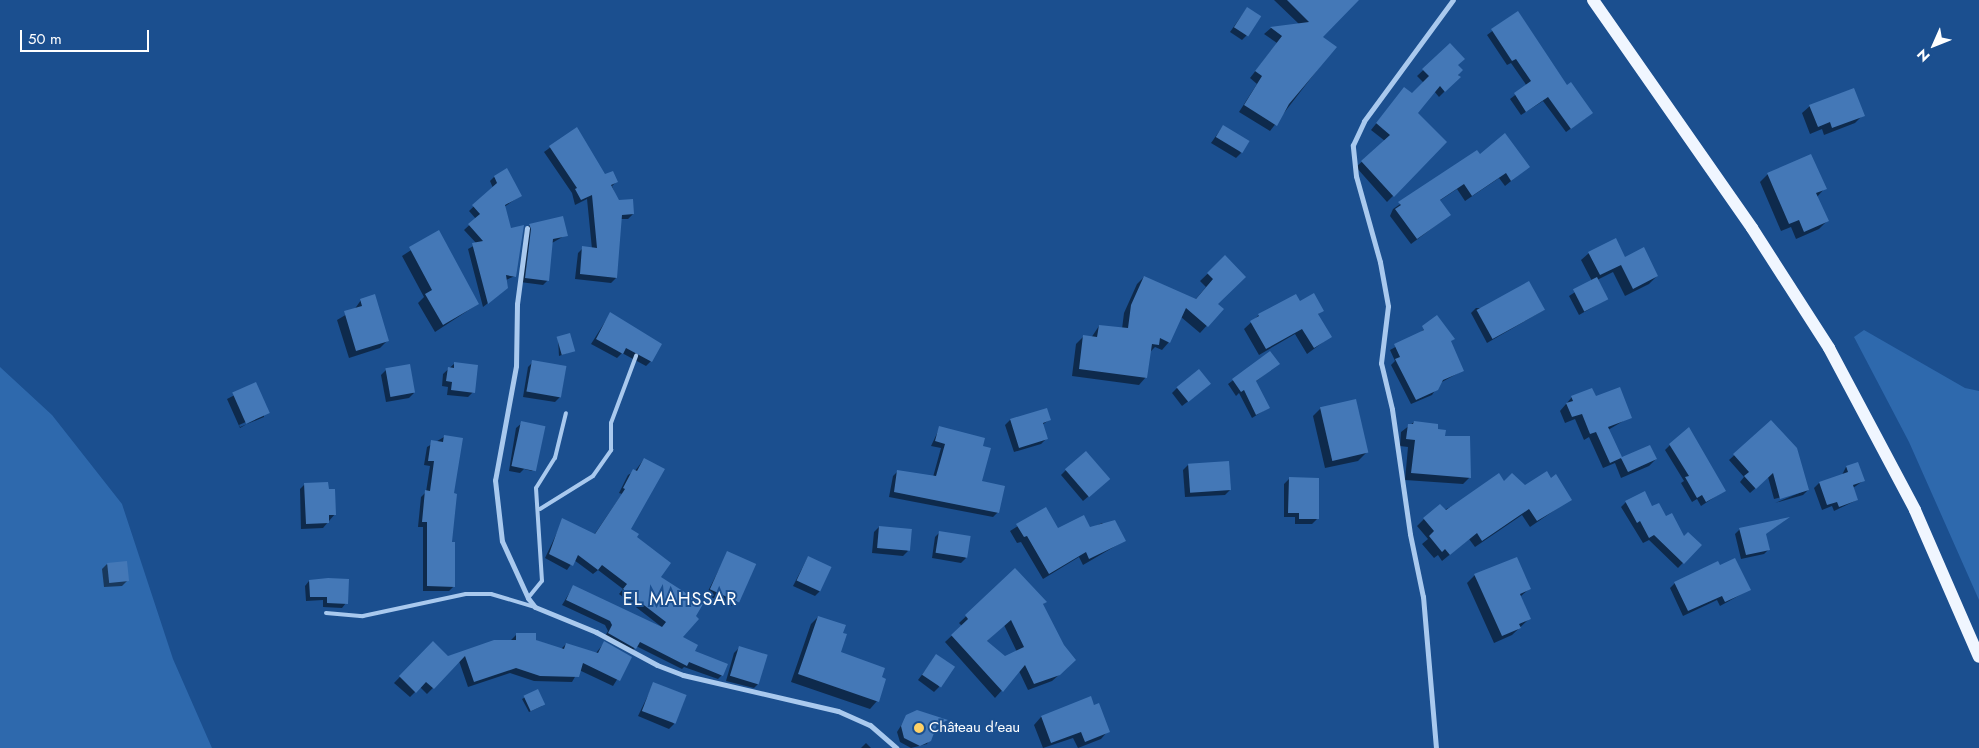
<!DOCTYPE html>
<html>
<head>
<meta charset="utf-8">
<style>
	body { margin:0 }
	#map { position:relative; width:1979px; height:748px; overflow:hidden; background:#1b4f8f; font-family:Jost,sans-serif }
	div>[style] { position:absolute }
	.green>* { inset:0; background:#2e69ad }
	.shadow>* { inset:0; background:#0007 }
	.building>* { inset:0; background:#4478b7; transform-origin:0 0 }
	.lane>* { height:4px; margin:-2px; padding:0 2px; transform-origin:2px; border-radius:2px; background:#a9c9ee }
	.street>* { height:5px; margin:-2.5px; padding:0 2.5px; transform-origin:2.5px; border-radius:2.5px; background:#a9c9ee }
	.primary>* { height:12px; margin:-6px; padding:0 6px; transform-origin:6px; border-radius:6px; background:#f0f6ff }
	.dots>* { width:14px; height:14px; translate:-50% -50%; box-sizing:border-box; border:2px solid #1b4f8f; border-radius:50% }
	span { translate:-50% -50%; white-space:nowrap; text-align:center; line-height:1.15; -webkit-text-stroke:4px #1b4f8f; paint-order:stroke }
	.poi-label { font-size:15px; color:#fff }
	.left { translate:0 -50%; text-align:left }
	.quarter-label { font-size:18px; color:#fff; letter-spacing:1px }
	.north { position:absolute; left:1909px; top:20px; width:50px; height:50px; -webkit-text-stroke:4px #1b4f8f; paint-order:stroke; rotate:226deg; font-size:14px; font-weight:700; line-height:20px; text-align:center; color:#fff }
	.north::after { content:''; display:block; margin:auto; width:18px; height:22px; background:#fff; clip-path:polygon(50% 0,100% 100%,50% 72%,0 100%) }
	.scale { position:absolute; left:20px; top:30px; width:129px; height:22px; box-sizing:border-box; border:2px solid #fff; border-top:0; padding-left:6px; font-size:15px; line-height:18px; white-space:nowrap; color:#fff; -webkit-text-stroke:4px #1b4f8f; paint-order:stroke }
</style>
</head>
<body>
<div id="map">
	<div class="green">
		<i style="clip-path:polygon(1864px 330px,1965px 388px,1979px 391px,1979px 600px,1909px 442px,1854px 337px)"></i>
		<i style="clip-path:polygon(0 367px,52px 415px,122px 504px,173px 659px,212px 748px,0 748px)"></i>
	</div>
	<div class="shadow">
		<i style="clip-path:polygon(1274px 0,1357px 0,1321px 37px,1335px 47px,1270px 131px,1239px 112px,1257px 84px,1250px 78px,1277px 43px,1264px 34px,1271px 28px,1299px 24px)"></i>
		<i style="clip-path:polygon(1247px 8px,1247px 35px,1242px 40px,1230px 32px)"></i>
		<i style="clip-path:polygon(1518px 12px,1587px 117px,1566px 132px,1543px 101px,1521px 115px,1510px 99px,1527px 86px,1511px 63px,1507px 65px,1487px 35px)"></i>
		<i style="clip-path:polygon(1450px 45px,1459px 77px,1439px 97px,1434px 91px,1416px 113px,1446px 142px,1387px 202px,1356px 167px,1385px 141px,1371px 130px,1399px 95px,1412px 95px,1424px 83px,1417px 76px)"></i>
		<i style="clip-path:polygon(1810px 106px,1863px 115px,1855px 123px,1824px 135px,1822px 129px,1810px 134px,1802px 113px)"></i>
		<i style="clip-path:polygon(1223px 126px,1241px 153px,1236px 158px,1211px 143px)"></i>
		<i style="clip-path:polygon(577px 128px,605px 176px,617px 181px,612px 186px,618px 202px,633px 214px,628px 219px,620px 219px,616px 278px,611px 283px,575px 279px,578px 253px,583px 248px,592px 249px,587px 199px,575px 205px,572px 193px,544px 152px)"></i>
		<i style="clip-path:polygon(1477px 152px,1480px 156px,1528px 167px,1505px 186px,1499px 178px,1465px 201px,1457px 189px,1439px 201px,1443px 220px,1411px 244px,1390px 216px,1393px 209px)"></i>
		<i style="clip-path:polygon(1811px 156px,1825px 188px,1817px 197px,1827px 221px,1819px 229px,1796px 239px,1791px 227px,1781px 231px,1760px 182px,1768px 174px)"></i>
		<i style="clip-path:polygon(494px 177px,520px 196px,504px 207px,515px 276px,506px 280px,502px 292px,483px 307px,468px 249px,477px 244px,464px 230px,476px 219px,469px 211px,493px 188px,490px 181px)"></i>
		<i style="clip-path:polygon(530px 225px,566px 235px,552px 243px,548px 280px,543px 285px,520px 282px,525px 230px)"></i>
		<i style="clip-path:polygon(439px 232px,478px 304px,435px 332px,418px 303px,424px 297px,402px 256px)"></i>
		<i style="clip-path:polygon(1589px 253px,1625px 258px,1657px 276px,1649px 284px,1625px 296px,1613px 272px,1597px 280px,1607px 299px,1579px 315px,1569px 296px,1592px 281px,1581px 260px)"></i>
		<i style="clip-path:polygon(1225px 257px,1216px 304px,1222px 309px,1200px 333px,1181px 317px,1169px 342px,1162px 350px,1155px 347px,1150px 352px,1146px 377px,1139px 385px,1072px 376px,1076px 344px,1084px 336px,1091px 338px,1099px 326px,1122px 329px,1124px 313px,1137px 284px,1144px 277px,1195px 300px,1206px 287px,1200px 281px)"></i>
		<i style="clip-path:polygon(361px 300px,388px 340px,380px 348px,349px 358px,337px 320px,354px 310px)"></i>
		<i style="clip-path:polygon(1476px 308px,1544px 310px,1487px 343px,1471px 313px)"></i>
		<i style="clip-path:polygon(1323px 310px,1317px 315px,1330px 337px,1307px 354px,1295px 334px,1259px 355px,1244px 329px,1259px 315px)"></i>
		<i style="clip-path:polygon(610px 314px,651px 361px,646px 366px,622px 353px,617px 358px,591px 344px)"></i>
		<i style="clip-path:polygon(1437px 317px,1462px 371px,1440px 383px,1432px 395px,1411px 404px,1391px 365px,1395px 361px,1390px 350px,1419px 334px)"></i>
		<i style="clip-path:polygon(558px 338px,573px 351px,559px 356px)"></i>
		<i style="clip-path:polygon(1270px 353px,1278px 364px,1255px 382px,1268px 408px,1252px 418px,1239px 393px,1236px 396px,1228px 384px)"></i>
		<i style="clip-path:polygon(533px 362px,560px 397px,555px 402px,523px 397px,528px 367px)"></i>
		<i style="clip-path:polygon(455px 363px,473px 392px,468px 397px,447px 395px,448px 387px,442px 386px,443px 374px)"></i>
		<i style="clip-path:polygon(386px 370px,414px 393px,409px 398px,386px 402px,381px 375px)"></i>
		<i style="clip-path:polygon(evenodd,256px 384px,268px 412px,240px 428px,227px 399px,256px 384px,264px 414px,264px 417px,240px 427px,239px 425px,264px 414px)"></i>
		<i style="clip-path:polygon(1177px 388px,1204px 389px,1182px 406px,1172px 393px)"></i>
		<i style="clip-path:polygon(1572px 397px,1595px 398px,1630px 417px,1608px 430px,1621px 459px,1656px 459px,1649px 466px,1621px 478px,1615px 463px,1603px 468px,1589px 437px,1584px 440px,1575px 419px,1565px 423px,1560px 411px)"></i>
		<i style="clip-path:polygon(1321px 408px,1366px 453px,1358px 461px,1325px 468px,1313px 416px)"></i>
		<i style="clip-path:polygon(1046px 409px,1049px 420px,1042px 425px,1046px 439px,1041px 444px,1014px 452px,1005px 425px,1010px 420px)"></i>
		<i style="clip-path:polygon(1414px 422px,1436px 430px,1443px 438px,1470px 477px,1463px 484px,1405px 480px,1408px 447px,1400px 446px,1401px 432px)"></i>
		<i style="clip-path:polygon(1771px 422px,1808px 490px,1803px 495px,1775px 503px,1804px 491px,1774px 499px,1768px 477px,1750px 493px,1740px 482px,1744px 477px,1729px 460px)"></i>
		<i style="clip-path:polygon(522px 423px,537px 465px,532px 471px,524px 469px,520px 473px,509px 471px,516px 428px)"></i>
		<i style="clip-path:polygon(940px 427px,981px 482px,998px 512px,993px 517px,889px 497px,893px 476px,898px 471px,933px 477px,941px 448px,931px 446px)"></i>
		<i style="clip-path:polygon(444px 437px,453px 494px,450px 543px,454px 586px,449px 591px,423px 591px,423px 527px,418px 527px,421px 497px,426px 492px,430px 466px,424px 465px,427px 447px)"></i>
		<i style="clip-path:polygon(1670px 445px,1724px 491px,1701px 506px,1697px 499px,1692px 502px,1681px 483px,1684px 481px,1665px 450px)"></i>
		<i style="clip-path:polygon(644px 459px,629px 529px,659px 577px,681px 638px,693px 652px,722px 675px,718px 679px,684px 667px,682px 669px,636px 646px,631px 653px,604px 638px,608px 631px,605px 625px,562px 605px,573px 587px,663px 628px,619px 594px,623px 589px,598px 570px,593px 574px,574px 560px,567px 570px,545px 558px,563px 520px,594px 535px,622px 494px,619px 493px,628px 475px,635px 471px)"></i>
		<i style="clip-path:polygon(1857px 464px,1863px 481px,1853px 488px,1857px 500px,1834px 511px,1832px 506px,1822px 510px,1814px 488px,1819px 483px,1842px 475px,1846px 467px)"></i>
		<i style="clip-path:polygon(1188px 465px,1230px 490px,1225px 495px,1185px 497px,1183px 470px)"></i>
		<i style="clip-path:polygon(1066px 470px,1103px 484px,1083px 501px,1061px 475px)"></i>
		<i style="clip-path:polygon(1289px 479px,1317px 519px,1312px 524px,1295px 524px,1295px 517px,1284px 517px,1284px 484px)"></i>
		<i style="clip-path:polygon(1551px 480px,1571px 499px,1530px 527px,1522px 515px,1475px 547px,1469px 539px,1442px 561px,1438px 555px,1434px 558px,1422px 544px,1428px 539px,1417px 526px,1424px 519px,1504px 483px,1525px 486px)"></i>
		<i style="clip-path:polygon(305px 484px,335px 514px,323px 528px,301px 529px,300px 489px)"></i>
		<i style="clip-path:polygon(1626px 502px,1665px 518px,1684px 538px,1700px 545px,1678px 568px,1649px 540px,1643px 543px,1621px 507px)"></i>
		<i style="clip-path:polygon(1045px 509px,1058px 530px,1090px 529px,1102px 523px,1124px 541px,1083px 565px,1079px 557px,1043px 579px,1021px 542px,1017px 543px,1010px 531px)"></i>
		<i style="clip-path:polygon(1784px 521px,1765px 534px,1769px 549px,1764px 554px,1741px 559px,1735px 534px,1740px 529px)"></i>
		<i style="clip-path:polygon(879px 527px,908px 551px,903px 556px,872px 553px,874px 532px)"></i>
		<i style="clip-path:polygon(940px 532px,966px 558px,961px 563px,932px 558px,935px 537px)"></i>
		<i style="clip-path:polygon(728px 552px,737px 601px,732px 606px,706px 595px)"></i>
		<i style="clip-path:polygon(808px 557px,820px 591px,815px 596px,793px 586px)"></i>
		<i style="clip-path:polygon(107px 564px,127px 581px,122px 586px,104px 587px,102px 569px)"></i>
		<i style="clip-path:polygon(1719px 566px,1749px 590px,1720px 606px,1717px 600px,1683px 616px,1670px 588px,1675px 583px)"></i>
		<i style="clip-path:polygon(evenodd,1015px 570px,1045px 602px,1042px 605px,1068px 667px,1052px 681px,1028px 690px,1019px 671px,995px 698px,945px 642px,962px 626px,959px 623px,1015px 570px,1004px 625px,1017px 652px,1005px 658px,986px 642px,1004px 625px)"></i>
		<i style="clip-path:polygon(1475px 575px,1530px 588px,1520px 597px,1530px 618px,1512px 635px,1494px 643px,1467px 583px)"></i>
		<i style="clip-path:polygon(309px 581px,346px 603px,342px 608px,323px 607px,323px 600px,306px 601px,305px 586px)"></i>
		<i style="clip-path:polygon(818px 617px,840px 653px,881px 678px,877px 701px,870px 709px,791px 682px,811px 624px)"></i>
		<i style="clip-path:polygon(517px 634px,561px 649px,566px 644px,596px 653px,604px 643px,631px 657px,613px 686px,579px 670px,572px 682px,534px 681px,510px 673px,468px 687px,459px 661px,427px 694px,420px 687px,410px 697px,394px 683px,433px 643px,448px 657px,511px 640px)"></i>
		<i style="clip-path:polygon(739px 648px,759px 683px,754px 688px,726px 681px,734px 653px)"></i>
		<i style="clip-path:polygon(936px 656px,939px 687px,934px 692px,918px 680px)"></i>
		<i style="clip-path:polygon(654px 683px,674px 724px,669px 729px,638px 716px)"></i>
		<i style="clip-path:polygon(537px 691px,542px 706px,529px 712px,522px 699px)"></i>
		<i style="clip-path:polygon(1090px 698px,1108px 731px,1101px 739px,1078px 748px,1073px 738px,1043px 748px,1034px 725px,1041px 717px)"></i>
		<i style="clip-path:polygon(907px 716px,946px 720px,935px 727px,927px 744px,911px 748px,900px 742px,897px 732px)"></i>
		<i style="clip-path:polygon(866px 743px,871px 748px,861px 748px)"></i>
	</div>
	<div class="building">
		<i style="clip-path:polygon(1287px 0,1359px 0,1323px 37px,1337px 47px,1289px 104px,1277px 126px,1244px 105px,1262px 76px,1255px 71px,1282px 36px,1270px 27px,1309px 22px)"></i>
		<i style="left:1247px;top:7px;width:17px;height:24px;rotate:33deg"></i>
		<i style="clip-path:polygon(1518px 11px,1567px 85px,1571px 82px,1593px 113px,1571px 129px,1548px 97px,1526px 112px,1514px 93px,1531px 81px,1516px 59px,1512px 61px,1491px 29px)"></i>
		<i style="clip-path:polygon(1450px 43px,1465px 59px,1458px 65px,1463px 70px,1458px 75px,1461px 77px,1445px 92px,1440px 86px,1418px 113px,1447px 142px,1394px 197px,1361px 161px,1390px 135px,1376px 123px,1404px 87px,1412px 93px,1429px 76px,1422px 69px)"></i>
		<i style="clip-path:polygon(1854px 88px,1865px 116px,1832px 128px,1830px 122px,1818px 127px,1809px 105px)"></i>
		<i style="left:1223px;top:125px;width:31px;height:14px;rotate:31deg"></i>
		<i style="clip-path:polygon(577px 127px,605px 174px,613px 171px,618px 182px,611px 185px,619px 200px,633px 199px,634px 214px,622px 215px,617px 278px,580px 274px,582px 246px,597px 248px,592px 195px,581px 200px,575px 189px,577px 188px,549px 146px)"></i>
		<i style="clip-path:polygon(1505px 133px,1530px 167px,1511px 181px,1506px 173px,1472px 196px,1464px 184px,1440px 200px,1451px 215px,1417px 239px,1395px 209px,1401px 205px,1398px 202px,1477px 150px,1480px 154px)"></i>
		<i style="clip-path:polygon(1811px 154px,1827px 189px,1816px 193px,1829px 221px,1804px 232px,1799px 220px,1789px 224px,1767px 173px)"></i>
		<i style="clip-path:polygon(507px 168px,522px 196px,505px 205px,511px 228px,524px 225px,516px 277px,506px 275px,508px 288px,488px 304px,472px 243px,483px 241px,468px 224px,480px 214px,472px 205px,497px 183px,494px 176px)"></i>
		<i style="clip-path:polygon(563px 216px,568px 236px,553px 239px,549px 281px,525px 278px,531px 229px,529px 224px)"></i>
		<i style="clip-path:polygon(439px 230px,479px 304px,443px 325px,425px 294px,432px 290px,409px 247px)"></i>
		<i style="clip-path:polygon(1616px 238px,1625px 257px,1644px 247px,1658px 276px,1633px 289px,1621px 265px,1600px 275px,1588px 252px)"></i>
		<i style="clip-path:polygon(1225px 255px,1246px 277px,1218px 304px,1224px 309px,1208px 327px,1186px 308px,1170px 343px,1160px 338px,1159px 345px,1152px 344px,1147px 378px,1079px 369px,1083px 335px,1097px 337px,1099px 325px,1128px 328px,1131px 305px,1144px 276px,1196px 299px,1213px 279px,1207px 273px)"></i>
		<i style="left:1597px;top:277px;width:25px;height:27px;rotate:63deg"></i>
		<i style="left:1529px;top:281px;width:33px;height:60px;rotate:61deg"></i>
		<i style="clip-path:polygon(1314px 293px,1324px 311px,1318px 314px,1332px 337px,1314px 348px,1302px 329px,1266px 349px,1250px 321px,1259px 316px,1258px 314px,1296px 294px,1300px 301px)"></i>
		<i style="clip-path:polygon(375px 294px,389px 341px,356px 351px,344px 311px,362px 306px,360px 299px)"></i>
		<i style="clip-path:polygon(610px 312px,662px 344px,652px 362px,626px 348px,623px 354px,596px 339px)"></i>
		<i style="clip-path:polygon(1437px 315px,1455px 339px,1451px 341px,1464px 371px,1443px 380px,1438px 390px,1416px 400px,1395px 359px,1400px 357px,1394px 344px,1424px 330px,1422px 326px)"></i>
		<i style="left:570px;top:333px;width:19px;height:14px;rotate:74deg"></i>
		<i style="clip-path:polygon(1270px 351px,1280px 364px,1256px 381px,1270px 408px,1256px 415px,1244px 390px,1241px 392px,1232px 379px)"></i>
		<i style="left:532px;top:360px;width:35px;height:32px;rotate:10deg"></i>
		<i style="clip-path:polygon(454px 362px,478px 365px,475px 393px,451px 390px,452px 382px,446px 381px,448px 367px,454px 368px)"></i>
		<i style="left:410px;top:364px;width:29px;height:25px;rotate:80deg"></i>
		<i style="left:1199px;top:369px;width:19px;height:29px;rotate:51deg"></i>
		<i style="left:256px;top:382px;width:34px;height:26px;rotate:66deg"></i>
		<i style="clip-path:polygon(1620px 387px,1632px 418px,1608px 427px,1622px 457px,1650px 445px,1657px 459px,1628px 472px,1621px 458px,1610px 463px,1596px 432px,1590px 434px,1582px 414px,1572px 417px,1566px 403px,1573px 401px,1571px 396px,1592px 388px,1596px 396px)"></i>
		<i style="left:1356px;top:399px;width:55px;height:37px;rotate:77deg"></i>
		<i style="clip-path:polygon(1047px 408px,1051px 420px,1043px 423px,1048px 439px,1019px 448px,1010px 419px)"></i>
		<i style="clip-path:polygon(1771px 420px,1797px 448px,1809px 490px,1780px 499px,1773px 473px,1756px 489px,1744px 476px,1749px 472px,1733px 454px)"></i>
		<i style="left:521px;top:421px;width:25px;height:46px;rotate:12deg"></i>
		<i style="clip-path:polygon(1414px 421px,1438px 424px,1438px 429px,1446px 430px,1445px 436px,1470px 436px,1471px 478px,1411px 473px,1415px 440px,1406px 439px,1408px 424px,1413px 424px)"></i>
		<i style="clip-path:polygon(939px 426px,985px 438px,983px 446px,991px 448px,982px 481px,1005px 486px,999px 513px,894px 492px,897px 470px,936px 476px,945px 444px,935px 441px)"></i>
		<i style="clip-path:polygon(1689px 427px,1726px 491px,1706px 502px,1702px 495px,1697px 498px,1685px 477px,1689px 476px,1669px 444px)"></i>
		<i style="clip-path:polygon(444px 435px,463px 438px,454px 493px,457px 494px,452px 542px,455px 542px,455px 587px,427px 586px,427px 522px,422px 522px,425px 490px,430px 491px,434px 461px,428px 461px,431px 440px,443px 442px)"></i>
		<i style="left:1086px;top:451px;width:37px;height:28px;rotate:49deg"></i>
		<i style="clip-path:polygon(644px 458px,665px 469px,631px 529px,639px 534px,637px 537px,671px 563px,661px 577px,703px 604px,696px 616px,699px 619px,683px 637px,698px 645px,695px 651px,728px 664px,723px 676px,689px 662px,687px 666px,640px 642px,636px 649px,608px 633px,612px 625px,610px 621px,566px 600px,573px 585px,662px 627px,666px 622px,623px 589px,627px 584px,602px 565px,598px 570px,578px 555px,573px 566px,549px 554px,562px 518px,595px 534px,625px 489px,623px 488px,633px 469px,637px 471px)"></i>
		<i style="left:1229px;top:461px;width:29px;height:41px;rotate:86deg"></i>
		<i style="clip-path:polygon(1858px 462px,1865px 481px,1853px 485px,1858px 500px,1839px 507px,1837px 502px,1827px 505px,1819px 482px,1848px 472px,1846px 466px)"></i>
		<i style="clip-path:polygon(1547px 471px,1551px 478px,1556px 474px,1572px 500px,1537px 521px,1529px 509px,1482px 541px,1477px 533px,1450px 555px,1445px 549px,1442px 552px,1429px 536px,1434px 531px,1423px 518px,1440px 504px,1446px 510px,1499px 473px,1504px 481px,1512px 473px,1525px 485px)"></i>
		<i style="clip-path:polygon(1289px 477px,1319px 478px,1319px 519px,1299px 519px,1299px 513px,1288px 513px)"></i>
		<i style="clip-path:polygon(328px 482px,329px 489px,335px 489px,336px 515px,329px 515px,329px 523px,306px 524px,304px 483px)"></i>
		<i style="clip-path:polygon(1645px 491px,1652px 506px,1659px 503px,1666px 516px,1672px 513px,1684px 536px,1688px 532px,1702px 545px,1684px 564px,1654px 535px,1649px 538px,1640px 521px,1637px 523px,1625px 501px)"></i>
		<i style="clip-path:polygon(1046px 507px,1058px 528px,1084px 515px,1090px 527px,1115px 520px,1126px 541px,1089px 559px,1086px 552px,1049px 574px,1027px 536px,1024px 537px,1016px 524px)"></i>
		<i style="clip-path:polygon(1790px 517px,1766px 534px,1770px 550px,1746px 555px,1739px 528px)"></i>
		<i style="left:879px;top:526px;width:33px;height:22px;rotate:5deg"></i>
		<i style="left:939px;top:531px;width:32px;height:22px;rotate:9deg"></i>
		<i style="left:727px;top:551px;width:32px;height:42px;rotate:24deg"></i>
		<i style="left:808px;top:556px;width:26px;height:27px;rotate:25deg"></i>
		<i style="clip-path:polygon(1517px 557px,1531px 589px,1520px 594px,1531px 619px,1519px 624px,1521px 628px,1502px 636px,1474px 574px)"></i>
		<i style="clip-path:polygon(1735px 558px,1751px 590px,1725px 602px,1722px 596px,1688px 611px,1674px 582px,1718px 561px,1720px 565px)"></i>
		<i style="left:127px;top:561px;width:20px;height:20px;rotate:84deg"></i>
		<i style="clip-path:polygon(evenodd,1015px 568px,1047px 602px,1043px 604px,1064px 645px,1076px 660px,1060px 675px,1034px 684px,1025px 665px,1003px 692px,951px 635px,968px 619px,965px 615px,1015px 568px,1011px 620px,1024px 647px,1005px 656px,987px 641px,1011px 620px)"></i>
		<i style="clip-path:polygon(328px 578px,349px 579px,348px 604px,327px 603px,327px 597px,310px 597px,309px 580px)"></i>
		<i style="clip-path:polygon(818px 616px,846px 625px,843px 633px,847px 634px,841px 652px,885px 668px,882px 677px,886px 679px,879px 702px,798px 674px)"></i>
		<i style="clip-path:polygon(516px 633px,536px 633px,536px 640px,564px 649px,566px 643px,598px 653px,604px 641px,632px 657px,620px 681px,583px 663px,579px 677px,540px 676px,516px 668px,474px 682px,465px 656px,434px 689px,426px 682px,416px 693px,399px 676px,433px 641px,448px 656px,494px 640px,516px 640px)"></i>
		<i style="left:739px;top:646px;width:30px;height:31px;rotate:17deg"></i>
		<i style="left:936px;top:654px;width:23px;height:25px;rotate:34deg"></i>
		<i style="left:653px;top:682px;width:36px;height:31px;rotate:21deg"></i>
		<i style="left:538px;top:689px;width:17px;height:16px;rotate:65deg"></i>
		<i style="clip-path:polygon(1091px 696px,1094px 705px,1099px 703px,1110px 732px,1085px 742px,1081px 732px,1051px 743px,1041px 716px)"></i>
		<i style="clip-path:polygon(917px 710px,948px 720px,937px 725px,931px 741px,920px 746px,904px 738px,901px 726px,906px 715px)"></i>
	</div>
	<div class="lane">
		<i style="left:540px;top:509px;width:62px;rotate:-31.9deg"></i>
		<i style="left:593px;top:476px;width:32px;rotate:-55deg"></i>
		<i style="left:611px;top:450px;width:27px;rotate:-90deg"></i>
		<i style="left:611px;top:423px;width:72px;rotate:-69.5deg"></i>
		<i style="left:528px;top:598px;width:22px;rotate:-51deg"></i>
		<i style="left:542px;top:581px;width:93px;rotate:-93.7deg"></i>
		<i style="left:536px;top:488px;width:36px;rotate:-58deg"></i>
		<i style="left:555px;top:458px;width:46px;rotate:-76.3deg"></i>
		<i style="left:326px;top:613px;width:37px;rotate:5deg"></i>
		<i style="left:363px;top:616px;width:105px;rotate:-12.1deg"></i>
		<i style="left:466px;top:594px;width:25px"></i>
		<i style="left:491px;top:594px;width:46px;rotate:16.5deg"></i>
	</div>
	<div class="street">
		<i style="left:527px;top:228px;width:77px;rotate:97.5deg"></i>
		<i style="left:517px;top:304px;width:62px;rotate:90.9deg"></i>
		<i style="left:516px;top:366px;width:116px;rotate:100.4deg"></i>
		<i style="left:495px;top:480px;width:61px;rotate:83.5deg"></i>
		<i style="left:502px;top:541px;width:63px;rotate:65.5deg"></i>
		<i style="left:528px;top:598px;width:11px;rotate:52deg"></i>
		<i style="left:535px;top:607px;width:66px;rotate:22.3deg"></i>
		<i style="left:596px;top:632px;width:69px;rotate:28.4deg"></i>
		<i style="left:657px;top:665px;width:28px;rotate:21deg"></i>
		<i style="left:683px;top:675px;width:159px;rotate:13.1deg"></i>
		<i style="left:838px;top:711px;width:35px;rotate:24deg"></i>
		<i style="left:870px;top:725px;width:35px;rotate:41deg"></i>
		<i style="left:1436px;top:748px;width:152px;rotate:-94.9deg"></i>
		<i style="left:1423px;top:597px;width:64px;rotate:-101.7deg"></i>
		<i style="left:1410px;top:534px;width:126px;rotate:-98.2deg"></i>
		<i style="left:1392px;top:409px;width:47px;rotate:-103.4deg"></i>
		<i style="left:1381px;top:363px;width:57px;rotate:-83deg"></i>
		<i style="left:1388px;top:306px;width:45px;rotate:-100.3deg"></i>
		<i style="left:1380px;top:262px;width:89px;rotate:-105.6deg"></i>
		<i style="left:1356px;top:176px;width:31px;rotate:-96deg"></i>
		<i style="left:1353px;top:145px;width:26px;rotate:-65deg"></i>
		<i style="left:1364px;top:121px;width:150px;rotate:-53.7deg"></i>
	</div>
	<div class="primary">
		<i style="left:1593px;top:0;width:278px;rotate:55.1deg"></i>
		<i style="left:1752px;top:228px;width:143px;rotate:57.3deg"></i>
		<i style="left:1829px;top:348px;width:183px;rotate:62deg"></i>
		<i style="left:1915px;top:510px;width:160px;rotate:66.5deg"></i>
	</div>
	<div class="dots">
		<i style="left:919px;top:728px;background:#ffd166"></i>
	</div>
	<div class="poi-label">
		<span class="left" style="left:929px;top:728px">Château d'eau</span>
	</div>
	<div class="quarter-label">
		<span style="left:680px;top:599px">EL MAHSSAR</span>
	</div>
	<div class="north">N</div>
	<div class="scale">50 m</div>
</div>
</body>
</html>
